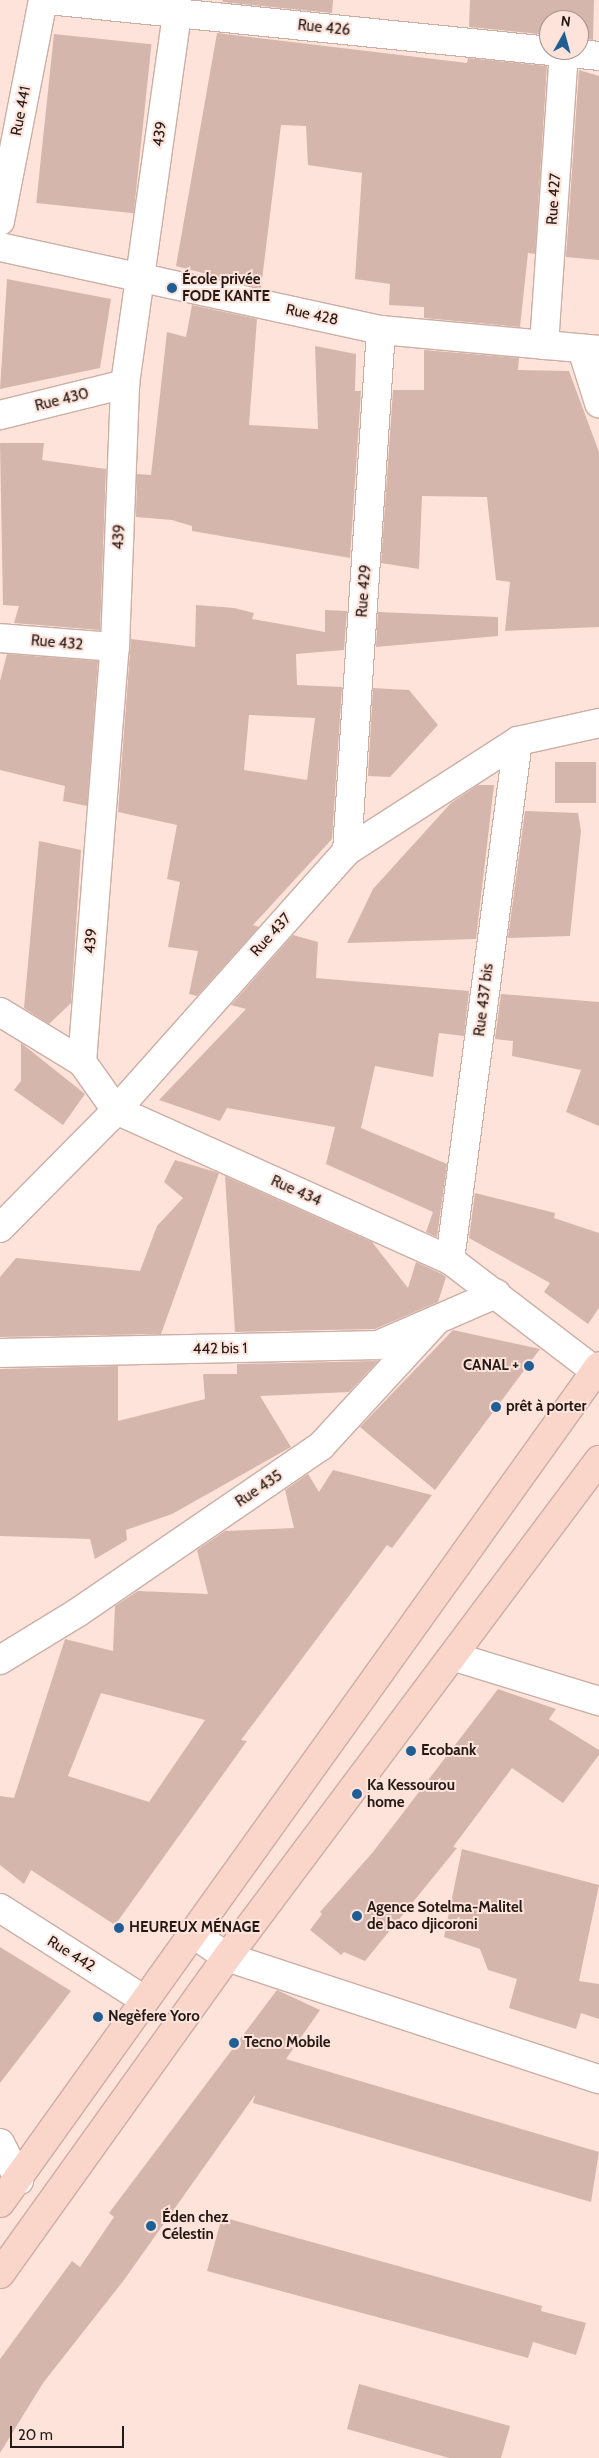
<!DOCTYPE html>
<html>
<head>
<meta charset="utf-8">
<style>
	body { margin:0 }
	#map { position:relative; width:599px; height:2458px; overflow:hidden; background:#fde3da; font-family:Cabin,sans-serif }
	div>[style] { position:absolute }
	.building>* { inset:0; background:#d5b6ac; transform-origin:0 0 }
	.roads { filter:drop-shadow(1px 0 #ccaea4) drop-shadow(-1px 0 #ccaea4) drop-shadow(0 1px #ccaea4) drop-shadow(0 -1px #ccaea4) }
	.minor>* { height:28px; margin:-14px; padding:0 14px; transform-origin:14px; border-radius:14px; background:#fff }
	.primary>* { height:28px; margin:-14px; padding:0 14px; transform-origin:14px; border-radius:14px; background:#fad6ca }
	.dots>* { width:14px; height:14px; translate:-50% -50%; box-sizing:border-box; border:2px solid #fde3da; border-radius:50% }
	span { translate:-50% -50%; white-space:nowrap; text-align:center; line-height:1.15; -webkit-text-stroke:4px #fde3da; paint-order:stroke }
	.street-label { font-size:15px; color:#241915 }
	.poi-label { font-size:15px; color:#241915; font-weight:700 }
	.left { translate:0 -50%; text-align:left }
	.right { translate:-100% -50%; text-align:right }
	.north { position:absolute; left:539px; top:10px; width:50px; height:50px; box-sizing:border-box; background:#fde3da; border:1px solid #a6928b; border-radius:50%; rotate:7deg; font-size:14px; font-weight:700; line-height:20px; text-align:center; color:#241915 }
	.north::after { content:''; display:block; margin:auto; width:18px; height:22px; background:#205f96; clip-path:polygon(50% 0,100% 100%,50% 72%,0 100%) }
	.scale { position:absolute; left:10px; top:2426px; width:114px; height:22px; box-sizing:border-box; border:2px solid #241915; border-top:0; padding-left:6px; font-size:15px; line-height:18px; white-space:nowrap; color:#241915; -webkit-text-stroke:4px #fde3da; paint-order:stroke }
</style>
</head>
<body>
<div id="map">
	<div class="building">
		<i style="clip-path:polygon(223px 0,333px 0,332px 13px,222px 2px)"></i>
		<i style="clip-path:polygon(470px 0,594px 0,593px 40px,579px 38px,579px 20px,549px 20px,549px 35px,469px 27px)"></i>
		<i style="clip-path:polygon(217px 33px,467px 63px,468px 58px,547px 66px,535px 254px,528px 253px,520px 327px,424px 318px,424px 307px,389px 305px,390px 284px,355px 279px,362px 173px,308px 165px,306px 126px,281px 125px,261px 288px,176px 266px)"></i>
		<i style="left:54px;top:34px;width:98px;height:170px;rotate:6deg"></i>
		<i style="clip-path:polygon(579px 70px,599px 76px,599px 260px,566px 257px)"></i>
		<i style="clip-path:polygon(7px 279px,111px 299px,100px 368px,0 389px)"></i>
		<i style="clip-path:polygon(192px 305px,257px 319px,249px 425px,318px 429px,315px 346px,356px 354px,355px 391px,361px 391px,350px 558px,192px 531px,192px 526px,172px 520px,136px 517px,137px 474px,151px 475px,167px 332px,186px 337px)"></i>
		<i style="clip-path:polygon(424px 350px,519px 358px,518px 370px,569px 371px,599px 452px,599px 627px,505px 631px,510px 582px,496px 580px,487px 497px,422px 496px,419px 569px,381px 563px,393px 390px,424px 390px)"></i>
		<i style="clip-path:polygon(0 443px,44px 443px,42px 460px,106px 469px,100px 630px,14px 623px,19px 606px,3px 605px)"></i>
		<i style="clip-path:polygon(evenodd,196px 605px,234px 608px,254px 613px,252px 619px,325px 632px,325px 610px,347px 611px,344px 650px,296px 654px,297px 685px,342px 687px,332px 839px,253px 925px,259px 927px,197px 996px,189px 994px,198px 951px,168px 947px,180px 882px,167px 879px,177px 825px,118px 812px,131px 639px,195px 647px,196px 605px,249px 715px,315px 718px,307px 780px,244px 770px,249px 715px)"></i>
		<i style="clip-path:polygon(378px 612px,498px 617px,498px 636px,376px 647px)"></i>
		<i style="clip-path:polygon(7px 654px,98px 661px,87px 806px,63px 801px,65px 786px,0 770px,0 681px)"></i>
		<i style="clip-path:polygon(373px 688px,409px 690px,438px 725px,390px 777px,368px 776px)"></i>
		<i style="left:555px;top:762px;width:41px;height:41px"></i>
		<i style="clip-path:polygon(478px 785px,494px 785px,476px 939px,347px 943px,373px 889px,451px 803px)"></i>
		<i style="clip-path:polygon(525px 811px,578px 813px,581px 831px,570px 936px,508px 938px)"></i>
		<i style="clip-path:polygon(39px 841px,81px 850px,71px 1003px,49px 1024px,24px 1008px)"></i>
		<i style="clip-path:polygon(293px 935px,318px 942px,316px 978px,469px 991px,464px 1036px,439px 1033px,433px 1077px,375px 1066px,361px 1128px,447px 1164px,437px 1237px,426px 1232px,433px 1212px,326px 1164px,335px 1127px,227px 1108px,220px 1121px,159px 1100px,246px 1009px,231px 1005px)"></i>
		<i style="clip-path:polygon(501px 994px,599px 1002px,599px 1126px,566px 1112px,581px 1070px,512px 1056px,513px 1041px,495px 1039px)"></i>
		<i style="clip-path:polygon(21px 1043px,85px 1094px,63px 1125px,14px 1090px,21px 1081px)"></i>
		<i style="clip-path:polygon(175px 1160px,219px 1173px,161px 1334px,0 1337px,0 1277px,16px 1258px,140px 1271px,157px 1226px,183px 1198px,164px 1182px)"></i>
		<i style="clip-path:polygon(225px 1176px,372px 1242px,408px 1288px,416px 1262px,442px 1274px,446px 1277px,438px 1302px,375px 1329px,235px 1332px)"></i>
		<i style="clip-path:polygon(475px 1193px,555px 1213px,554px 1218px,599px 1233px,599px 1308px,588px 1324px,544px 1292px,550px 1283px,469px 1238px)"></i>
		<i style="clip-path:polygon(453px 1330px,540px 1349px,435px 1490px,360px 1427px)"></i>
		<i style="clip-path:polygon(378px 1361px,349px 1392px,260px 1396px,291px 1447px,172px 1514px,126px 1530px,127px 1540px,95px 1559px,90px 1539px,0 1536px,0 1369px,118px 1366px,118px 1421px,205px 1399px,203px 1374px,237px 1374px,237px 1364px)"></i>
		<i style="clip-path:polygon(evenodd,333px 1470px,432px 1495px,392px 1548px,387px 1545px,241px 1740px,247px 1741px,115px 1925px,31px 1870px,24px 1884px,0 1865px,0 1796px,14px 1798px,65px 1639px,113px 1651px,115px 1606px,138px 1591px,208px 1594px,197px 1550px,225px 1531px,294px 1528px,285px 1490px,308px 1474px,319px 1492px,333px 1470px,101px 1693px,205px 1720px,149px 1802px,68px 1776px,101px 1693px)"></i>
		<i style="clip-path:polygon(498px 1689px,556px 1709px,549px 1719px,599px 1750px,599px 1755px,563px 1803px,512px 1768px,453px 1847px,457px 1848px,365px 1961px,344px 1952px,341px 1955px,310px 1930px,322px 1914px,320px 1912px,373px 1852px)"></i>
		<i style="clip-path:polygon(462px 1849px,599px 1885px,579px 1981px,599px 1984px,599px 2019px,581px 2013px,576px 2029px,509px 2008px,517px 1979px,488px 1970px,480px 1949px,444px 1937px)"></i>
		<i style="clip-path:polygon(0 1947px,71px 1991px,0 2083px)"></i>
		<i style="clip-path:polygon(277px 1990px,320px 2010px,286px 2059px,599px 2152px,591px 2202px,253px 2103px,255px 2095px,124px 2280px,43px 2383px,0 2453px,0 2359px,72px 2261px,80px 2267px,114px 2217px,109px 2213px)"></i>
		<i style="clip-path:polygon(222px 2217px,542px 2306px,541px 2311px,586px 2323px,576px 2355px,533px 2342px,528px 2358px,207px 2271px)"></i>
		<i style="clip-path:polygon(359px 2384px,510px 2426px,501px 2458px,449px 2458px,347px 2429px)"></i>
	</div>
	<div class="roads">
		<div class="minor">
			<i style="left:48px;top:0;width:554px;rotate:5.8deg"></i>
			<i style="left:0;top:221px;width:225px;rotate:-79deg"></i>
			<i style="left:0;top:247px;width:390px;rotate:12.3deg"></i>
			<i style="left:381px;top:330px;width:219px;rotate:5.2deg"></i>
			<i style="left:544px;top:345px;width:293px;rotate:-86.1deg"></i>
			<i style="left:582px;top:349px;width:57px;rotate:72.5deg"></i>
			<i style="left:0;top:415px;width:129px;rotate:-13.9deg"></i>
			<i style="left:0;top:638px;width:115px;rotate:4.5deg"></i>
			<i style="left:347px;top:851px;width:522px;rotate:-86.27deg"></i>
			<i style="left:0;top:1012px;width:96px;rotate:31.4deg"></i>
			<i style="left:82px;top:1062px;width:59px;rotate:54.7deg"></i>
			<i style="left:116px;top:1110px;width:366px;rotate:24.2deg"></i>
			<i style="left:450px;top:1260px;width:183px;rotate:37.4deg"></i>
			<i style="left:82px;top:1062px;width:416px;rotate:-85.5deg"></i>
			<i style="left:115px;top:647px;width:263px;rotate:-87.8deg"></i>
			<i style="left:125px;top:384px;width:375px;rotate:-82deg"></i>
			<i style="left:0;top:1228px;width:156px;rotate:-45.3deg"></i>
			<i style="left:110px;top:1117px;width:356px;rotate:-48.3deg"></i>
			<i style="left:347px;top:851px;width:203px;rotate:-32.8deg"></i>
			<i style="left:518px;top:741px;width:83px;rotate:-12.5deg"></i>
			<i style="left:450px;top:1260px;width:523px;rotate:-82.54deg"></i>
			<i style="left:0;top:1353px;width:378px;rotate:-1.2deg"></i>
			<i style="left:378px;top:1345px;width:129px;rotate:-23.4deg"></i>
			<i style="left:455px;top:1657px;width:151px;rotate:17deg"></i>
			<i style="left:0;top:1660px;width:90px;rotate:-31.4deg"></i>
			<i style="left:77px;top:1613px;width:296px;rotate:-34.4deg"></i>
			<i style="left:321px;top:1446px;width:168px;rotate:-47.4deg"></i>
			<i style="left:0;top:1908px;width:169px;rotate:32.5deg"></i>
			<i style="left:192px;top:1933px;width:42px;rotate:34.4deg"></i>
			<i style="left:227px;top:1957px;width:391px;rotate:18.2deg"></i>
			<i style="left:0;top:2143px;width:42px;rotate:62.8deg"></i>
		</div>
		<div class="primary">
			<i style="left:0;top:2203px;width:1029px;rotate:-54.41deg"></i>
			<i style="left:0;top:2274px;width:390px;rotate:-54.4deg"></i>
			<i style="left:227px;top:1957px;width:621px;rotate:-53.19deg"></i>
		</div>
	</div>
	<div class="dots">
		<i style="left:172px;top:288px;background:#205f96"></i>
		<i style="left:529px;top:1366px;background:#205f96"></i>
		<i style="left:496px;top:1407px;background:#205f96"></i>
		<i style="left:411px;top:1751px;background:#205f96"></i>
		<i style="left:357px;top:1794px;background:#205f96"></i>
		<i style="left:357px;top:1916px;background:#205f96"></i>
		<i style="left:119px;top:1928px;background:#205f96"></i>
		<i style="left:98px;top:2017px;background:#205f96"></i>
		<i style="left:234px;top:2043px;background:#205f96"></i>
		<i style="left:151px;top:2226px;background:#205f96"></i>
	</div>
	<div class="street-label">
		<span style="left:324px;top:28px;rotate:6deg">Rue 426</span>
		<span style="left:21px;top:111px;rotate:-79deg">Rue 441</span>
		<span style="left:160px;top:134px;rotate:-82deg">439</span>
		<span style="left:554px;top:199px;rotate:-86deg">Rue 427</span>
		<span style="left:312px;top:315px;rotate:12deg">Rue 428</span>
		<span style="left:62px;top:400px;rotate:-14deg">Rue 430</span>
		<span style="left:119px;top:537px;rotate:-88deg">439</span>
		<span style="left:364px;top:591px;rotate:-86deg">Rue 429</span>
		<span style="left:57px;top:643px;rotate:5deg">Rue 432</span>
		<span style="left:271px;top:935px;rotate:-48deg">Rue 437</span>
		<span style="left:91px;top:941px;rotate:-85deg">439</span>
		<span style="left:484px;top:1000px;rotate:-83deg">Rue 437 bis</span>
		<span style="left:296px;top:1191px;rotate:24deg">Rue 434</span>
		<span style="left:220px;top:1349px;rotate:-1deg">442 bis 1</span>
		<span style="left:259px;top:1489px;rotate:-34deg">Rue 435</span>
		<span style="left:71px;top:1954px;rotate:32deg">Rue 442</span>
	</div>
	<div class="poi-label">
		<span class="left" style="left:182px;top:288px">École privée<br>FODE KANTE</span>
		<span class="right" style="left:519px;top:1366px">CANAL +</span>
		<span class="left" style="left:506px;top:1407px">prêt à porter</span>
		<span class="left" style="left:421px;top:1751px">Ecobank</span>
		<span class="left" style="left:367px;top:1794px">Ka Kessourou<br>home</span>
		<span class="left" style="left:367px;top:1916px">Agence Sotelma-Malitel<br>de baco djicoroni</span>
		<span class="left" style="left:129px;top:1928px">HEUREUX MÉNAGE</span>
		<span class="left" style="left:108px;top:2017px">Negèfere Yoro</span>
		<span class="left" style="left:244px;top:2043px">Tecno Mobile</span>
		<span class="left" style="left:162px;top:2226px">Éden chez<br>Célestin</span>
	</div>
	<div class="north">N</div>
	<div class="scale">20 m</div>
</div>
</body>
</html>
